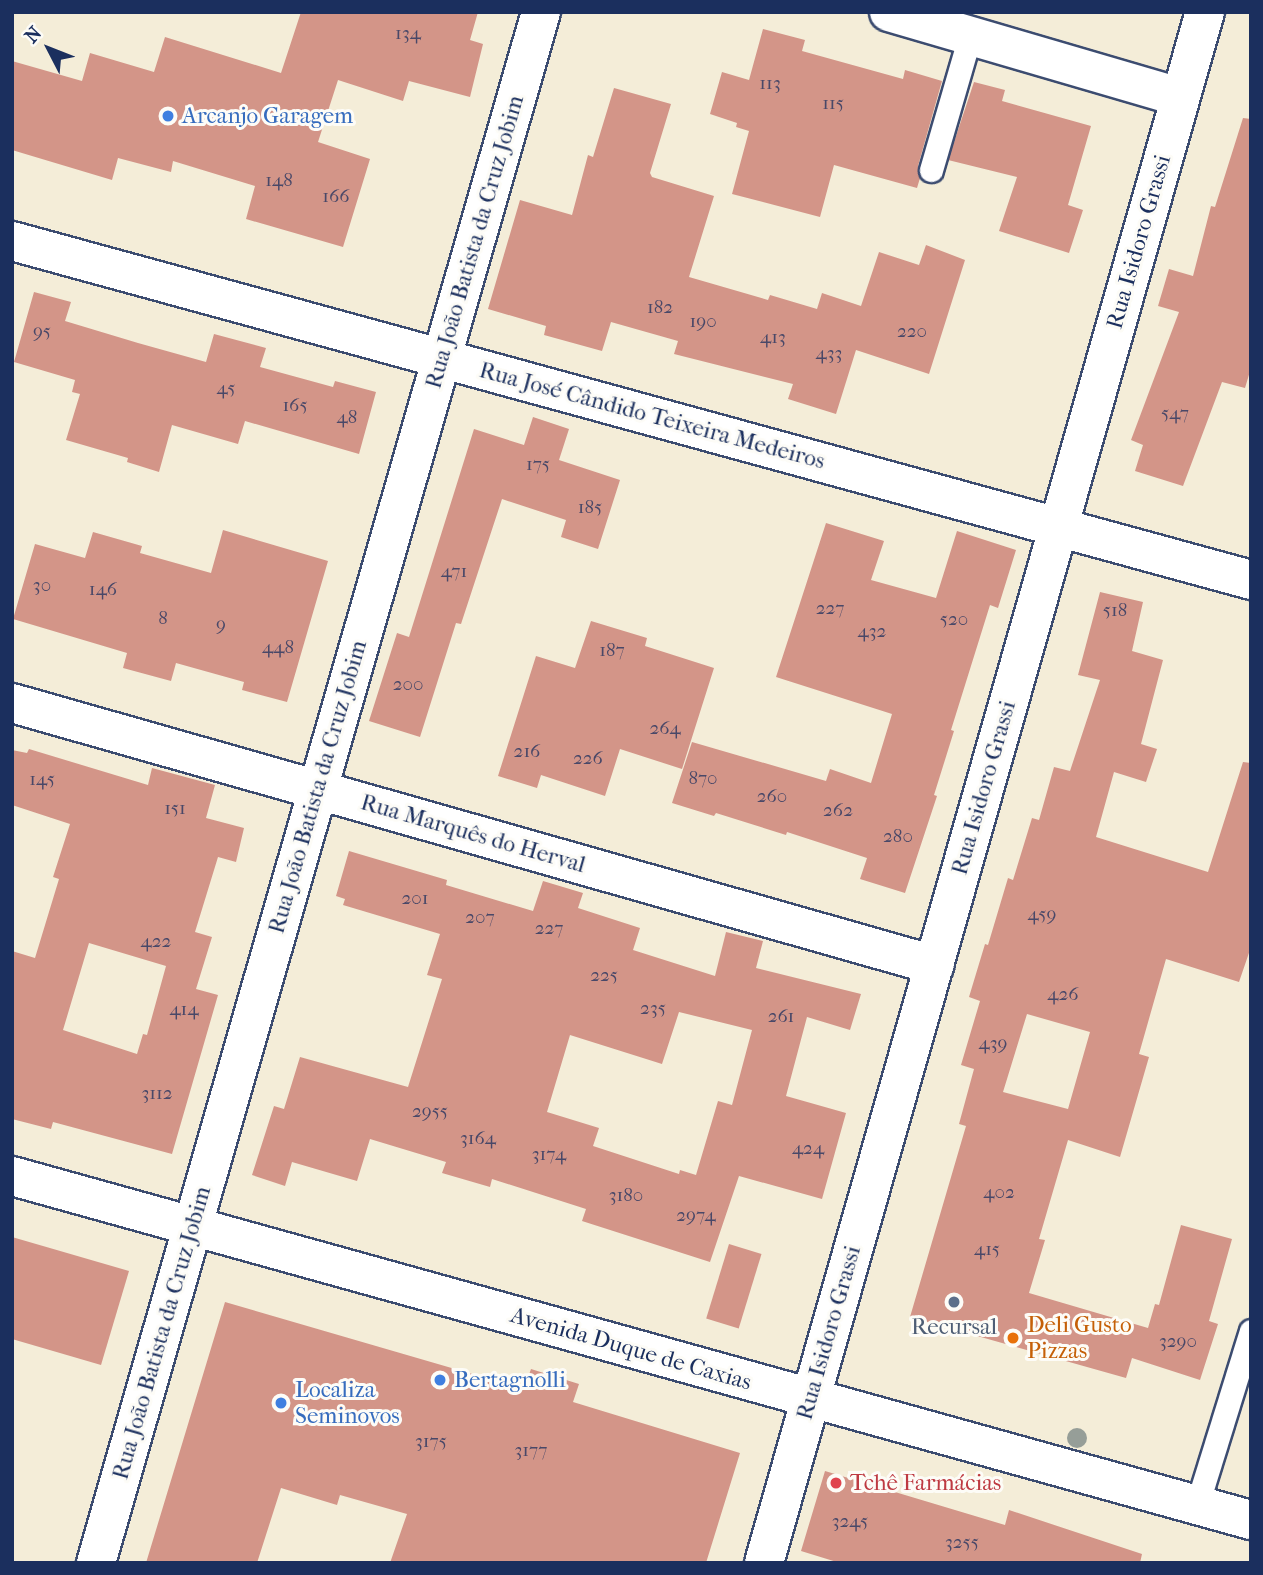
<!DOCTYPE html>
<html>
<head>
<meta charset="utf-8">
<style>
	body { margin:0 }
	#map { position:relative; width:1263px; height:1575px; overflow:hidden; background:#f4edd8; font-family:"IM FELL French Canon",serif }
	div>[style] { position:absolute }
	.building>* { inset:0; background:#d39588; transform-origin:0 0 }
	.roads { filter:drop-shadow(2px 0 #3c4c70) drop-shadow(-2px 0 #3c4c70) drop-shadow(0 2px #3c4c70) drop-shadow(0 -2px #3c4c70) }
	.lane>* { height:23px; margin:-11.5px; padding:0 11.5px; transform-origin:11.5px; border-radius:11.5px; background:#fff }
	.street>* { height:38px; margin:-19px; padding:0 19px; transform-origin:19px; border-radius:19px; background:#fff }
	.secondary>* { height:38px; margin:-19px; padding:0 19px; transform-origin:19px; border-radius:19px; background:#fff }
	.trees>* { width:20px; height:20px; margin:-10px; border-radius:50%; background:#969e98 }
	.dots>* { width:19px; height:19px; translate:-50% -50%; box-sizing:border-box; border:4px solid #fdfcf7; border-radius:50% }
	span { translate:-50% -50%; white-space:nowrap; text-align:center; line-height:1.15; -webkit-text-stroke:6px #fdfcf7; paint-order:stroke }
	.number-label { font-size:19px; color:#494868 }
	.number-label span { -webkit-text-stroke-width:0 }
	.shop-label { font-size:23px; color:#366cbe }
	.left { translate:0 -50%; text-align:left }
	.street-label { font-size:23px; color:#1b2f5e }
	.food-label { font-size:23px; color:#c56008 }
	.service-label { font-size:23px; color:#4e5e75 }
	.health-label { font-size:23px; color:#be3a42 }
	.frame { position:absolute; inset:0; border:14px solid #1b2f5e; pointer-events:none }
	.north { position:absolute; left:14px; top:14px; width:70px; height:70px; -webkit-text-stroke:5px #fdfcf7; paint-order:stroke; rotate:312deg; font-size:19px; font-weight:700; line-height:28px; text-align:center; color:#1b2f5e }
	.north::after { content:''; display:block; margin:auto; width:24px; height:32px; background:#1b2f5e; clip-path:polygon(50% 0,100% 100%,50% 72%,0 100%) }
</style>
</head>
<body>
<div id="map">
	<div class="building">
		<i style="clip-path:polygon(301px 12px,478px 12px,470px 40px,483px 44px,470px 97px,409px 81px,403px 101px,338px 80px,318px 142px,370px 159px,343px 247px,246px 219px,255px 186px,173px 161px,171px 172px,118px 158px,112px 180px,12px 150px,12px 61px,82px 81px,90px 53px,154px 72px,165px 37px,281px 73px)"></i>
		<i style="clip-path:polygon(763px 29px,805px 40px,802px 51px,903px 79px,905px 70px,942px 81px,918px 166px,920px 178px,917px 188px,834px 165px,820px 217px,732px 194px,749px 131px,736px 127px,737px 123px,710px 114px,722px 72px,749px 80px)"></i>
		<i style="clip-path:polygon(974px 82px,1005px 90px,1002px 101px,1091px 126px,1068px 205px,1083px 210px,1069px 253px,999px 231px,1017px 177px,948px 160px)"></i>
		<i style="clip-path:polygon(614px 88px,671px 104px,650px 173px,652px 177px,714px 196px,689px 277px,768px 300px,770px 295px,817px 309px,822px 293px,861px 306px,879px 252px,919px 265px,926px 245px,965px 260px,929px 374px,856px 350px,836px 414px,788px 399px,793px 384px,674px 354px,678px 341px,611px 322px,602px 351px,544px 335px,546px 326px,488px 309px,520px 200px,572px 215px,588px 155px,593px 157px)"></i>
		<i style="clip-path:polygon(1243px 118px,1251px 119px,1251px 368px,1245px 388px,1222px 382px,1183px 486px,1135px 471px,1143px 445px,1131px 440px,1179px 312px,1158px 306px,1169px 269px,1193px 276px,1211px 206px,1215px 207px)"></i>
		<i style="clip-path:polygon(34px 292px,71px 302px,65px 321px,138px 343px,206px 362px,214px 334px,266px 348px,260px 367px,333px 387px,335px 381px,376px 392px,359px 454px,245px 421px,238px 444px,172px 425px,159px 472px,127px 462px,128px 458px,66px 440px,80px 394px,72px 392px,75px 380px,14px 362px)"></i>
		<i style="clip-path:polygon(533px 417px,569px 429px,559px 460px,620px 480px,598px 549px,561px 537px,566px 520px,502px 499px,461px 624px,456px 623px,420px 737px,369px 721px,397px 633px,409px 637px,474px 429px,524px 445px)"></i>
		<i style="clip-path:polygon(826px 523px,884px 541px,871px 580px,936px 598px,957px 531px,1016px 550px,998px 608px,990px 605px,951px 730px,954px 731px,934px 795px,937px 796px,905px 893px,860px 879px,867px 858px,787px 832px,786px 835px,716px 813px,714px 816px,672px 803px,692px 742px,826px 781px,830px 769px,871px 783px,892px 714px,776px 677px)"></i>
		<i style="clip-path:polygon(223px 530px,328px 561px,287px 702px,242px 690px,244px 682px,176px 663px,171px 681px,123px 668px,127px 653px,13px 619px,35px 544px,85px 558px,93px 532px,142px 546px,140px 553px,211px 573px)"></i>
		<i style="clip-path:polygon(evenodd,1100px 592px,1143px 602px,1132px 651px,1163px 660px,1141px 744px,1157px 749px,1146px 782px,1114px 772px,1096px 837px,1208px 872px,1243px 762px,1251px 763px,1251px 947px,1239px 982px,1166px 959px,1139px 1054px,1149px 1057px,1120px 1157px,1068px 1140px,1039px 1239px,1045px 1240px,1029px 1293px,1148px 1328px,1155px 1304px,1159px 1305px,1181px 1225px,1232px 1239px,1209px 1321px,1218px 1324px,1200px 1380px,1132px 1358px,1126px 1378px,910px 1317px,966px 1126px,959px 1124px,974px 1069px,961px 1065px,980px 1001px,969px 997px,985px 944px,988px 945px,1008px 878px,1013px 880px,1032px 818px,1039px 820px,1054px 767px,1070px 771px,1100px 680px,1078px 675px,1100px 592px,1027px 1014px,1090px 1032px,1068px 1109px,1003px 1092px,1027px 1014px)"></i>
		<i style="clip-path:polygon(591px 621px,647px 638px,645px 646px,714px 668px,682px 769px,620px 749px,605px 796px,541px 775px,537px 788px,498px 776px,536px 656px,575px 668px)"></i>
		<i style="clip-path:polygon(evenodd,29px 749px,148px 785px,152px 768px,215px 785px,206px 818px,244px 828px,236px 862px,218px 857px,195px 932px,212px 937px,196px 989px,218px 995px,172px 1154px,53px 1122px,51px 1129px,12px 1119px,12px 951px,35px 958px,59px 879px,53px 877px,70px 824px,12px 805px,12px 750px,27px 753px,29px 749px,89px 943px,166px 966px,147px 1035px,143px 1034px,137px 1054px,63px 1030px,89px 943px)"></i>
		<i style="clip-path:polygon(evenodd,349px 851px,447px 880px,446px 885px,533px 911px,543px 881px,583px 893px,578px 908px,640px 928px,633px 950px,715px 976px,726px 932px,763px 941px,756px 968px,861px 994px,850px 1030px,807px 1017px,786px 1096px,846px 1113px,822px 1199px,739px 1176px,710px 1262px,582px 1221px,586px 1209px,492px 1179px,490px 1187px,442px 1173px,446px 1162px,370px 1139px,357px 1181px,292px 1162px,285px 1186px,252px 1175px,274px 1106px,284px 1109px,300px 1057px,408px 1087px,442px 979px,427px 975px,440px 934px,343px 905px,345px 899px,336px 896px,349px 851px,679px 1012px,752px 1030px,732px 1105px,718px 1101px,696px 1175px,680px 1170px,679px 1174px,593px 1146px,599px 1128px,547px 1112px,570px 1035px,662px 1064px,679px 1012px)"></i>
		<i style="clip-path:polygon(12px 1237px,129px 1271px,101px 1365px,12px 1339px)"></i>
		<i style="left:729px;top:1244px;width:34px;height:78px;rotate:17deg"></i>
		<i style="clip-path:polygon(225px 1302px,524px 1389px,531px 1369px,579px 1384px,573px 1402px,740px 1453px,706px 1563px,390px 1563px,407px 1514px,340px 1495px,337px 1505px,281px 1488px,257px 1563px,146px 1563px)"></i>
		<i style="clip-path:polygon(825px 1471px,1005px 1525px,1009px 1510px,1142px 1554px,1140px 1563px,840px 1563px,801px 1551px)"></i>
	</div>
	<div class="roads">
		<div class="lane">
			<i style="left:931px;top:170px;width:140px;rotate:-73.8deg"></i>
			<i style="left:1197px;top:1505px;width:182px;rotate:-72.8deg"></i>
		</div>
		<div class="street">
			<i style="left:889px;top:12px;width:303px;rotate:16.3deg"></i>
			<i style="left:12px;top:241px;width:1285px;rotate:15.3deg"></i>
			<i style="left:934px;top:965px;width:991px;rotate:-74.13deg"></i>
		</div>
		<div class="secondary">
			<i style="left:12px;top:703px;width:959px;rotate:15.86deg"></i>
			<i style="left:934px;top:965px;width:622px;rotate:105.87deg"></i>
			<i style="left:12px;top:1176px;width:1286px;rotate:15.52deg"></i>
			<i style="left:96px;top:1563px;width:1614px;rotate:-73.99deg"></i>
		</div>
	</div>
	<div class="trees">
		<i style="left:1077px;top:1438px"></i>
	</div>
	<div class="dots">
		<i style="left:168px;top:116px;background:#3f7fe0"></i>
		<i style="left:954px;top:1302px;background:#5c6f8a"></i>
		<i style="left:1013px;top:1338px;background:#e8710a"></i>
		<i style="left:440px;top:1380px;background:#3f7fe0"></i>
		<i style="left:281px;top:1403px;background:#3f7fe0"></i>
		<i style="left:836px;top:1483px;background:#e0444e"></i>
	</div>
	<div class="number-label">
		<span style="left:408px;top:34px">134</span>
		<span style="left:770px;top:84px">113</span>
		<span style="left:833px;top:104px">115</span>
		<span style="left:279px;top:181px">148</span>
		<span style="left:336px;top:197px">166</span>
		<span style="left:660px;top:308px">182</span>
		<span style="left:703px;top:322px">190</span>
		<span style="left:42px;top:332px">95</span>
		<span style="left:912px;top:332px">220</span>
		<span style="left:773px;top:338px">413</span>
		<span style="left:829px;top:354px">433</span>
		<span style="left:226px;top:389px">45</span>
		<span style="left:295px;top:406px">165</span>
		<span style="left:1175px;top:414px">547</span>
		<span style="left:347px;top:418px">48</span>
		<span style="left:538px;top:465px">175</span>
		<span style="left:590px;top:508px">185</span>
		<span style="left:454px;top:572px">471</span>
		<span style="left:42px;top:586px">30</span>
		<span style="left:103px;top:590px">146</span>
		<span style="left:830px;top:609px">227</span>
		<span style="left:1115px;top:611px">518</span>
		<span style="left:163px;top:619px">8</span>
		<span style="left:954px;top:620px">520</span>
		<span style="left:221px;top:625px">9</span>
		<span style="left:872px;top:632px">432</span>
		<span style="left:278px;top:648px">448</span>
		<span style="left:612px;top:651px">187</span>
		<span style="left:408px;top:685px">200</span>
		<span style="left:665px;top:729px">264</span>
		<span style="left:527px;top:752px">216</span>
		<span style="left:588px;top:759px">226</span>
		<span style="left:703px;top:779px">870</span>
		<span style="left:42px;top:780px">145</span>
		<span style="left:772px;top:797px">260</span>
		<span style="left:175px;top:809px">151</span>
		<span style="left:838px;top:811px">262</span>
		<span style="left:898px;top:837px">280</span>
		<span style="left:415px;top:899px">201</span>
		<span style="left:1042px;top:915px">459</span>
		<span style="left:480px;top:918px">207</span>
		<span style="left:549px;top:929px">227</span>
		<span style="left:156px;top:942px">422</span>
		<span style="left:604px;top:976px">225</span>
		<span style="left:1063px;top:995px">426</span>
		<span style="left:653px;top:1009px">235</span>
		<span style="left:184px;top:1010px">414</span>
		<span style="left:781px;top:1017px">261</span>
		<span style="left:993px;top:1044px">439</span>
		<span style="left:157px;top:1094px">3112</span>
		<span style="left:430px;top:1112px">2955</span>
		<span style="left:478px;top:1139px">3164</span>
		<span style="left:808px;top:1149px">424</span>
		<span style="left:549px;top:1155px">3174</span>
		<span style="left:999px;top:1193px">402</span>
		<span style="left:626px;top:1196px">3180</span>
		<span style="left:696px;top:1216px">2974</span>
		<span style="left:987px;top:1250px">415</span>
		<span style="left:1178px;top:1342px">3290</span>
		<span style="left:431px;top:1442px">3175</span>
		<span style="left:531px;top:1451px">3177</span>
		<span style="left:850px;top:1522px">3245</span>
		<span style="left:962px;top:1543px">3255</span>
	</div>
	<div class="shop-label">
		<span class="left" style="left:182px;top:116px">Arcanjo Garagem</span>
		<span class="left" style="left:454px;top:1380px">Bertagnolli</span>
		<span class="left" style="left:295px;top:1403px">Localiza<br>Seminovos</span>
	</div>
	<div class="street-label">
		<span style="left:475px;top:242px;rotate:-74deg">Rua João Batista da Cruz Jobim</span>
		<span style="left:1139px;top:242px;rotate:-74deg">Rua Isidoro Grassi</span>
		<span style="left:652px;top:416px;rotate:15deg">Rua José Cândido Teixeira Medeiros</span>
		<span style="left:318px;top:787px;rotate:-74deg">Rua João Batista da Cruz Jobim</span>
		<span style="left:984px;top:788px;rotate:-74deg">Rua Isidoro Grassi</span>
		<span style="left:473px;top:834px;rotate:16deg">Rua Marquês do Herval</span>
		<span style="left:162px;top:1333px;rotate:-74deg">Rua João Batista da Cruz Jobim</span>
		<span style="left:829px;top:1333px;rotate:-74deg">Rua Isidoro Grassi</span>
		<span style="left:631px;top:1349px;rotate:16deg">Avenida Duque de Caxias</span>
	</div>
	<div class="food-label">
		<span class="left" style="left:1027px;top:1338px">Deli Gusto<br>Pizzas</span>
	</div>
	<div class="service-label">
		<span style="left:954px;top:1327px">Recursal</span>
	</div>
	<div class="health-label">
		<span class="left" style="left:850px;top:1483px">Tchê Farmácias</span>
	</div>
	<div class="frame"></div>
	<div class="north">N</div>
</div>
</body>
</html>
